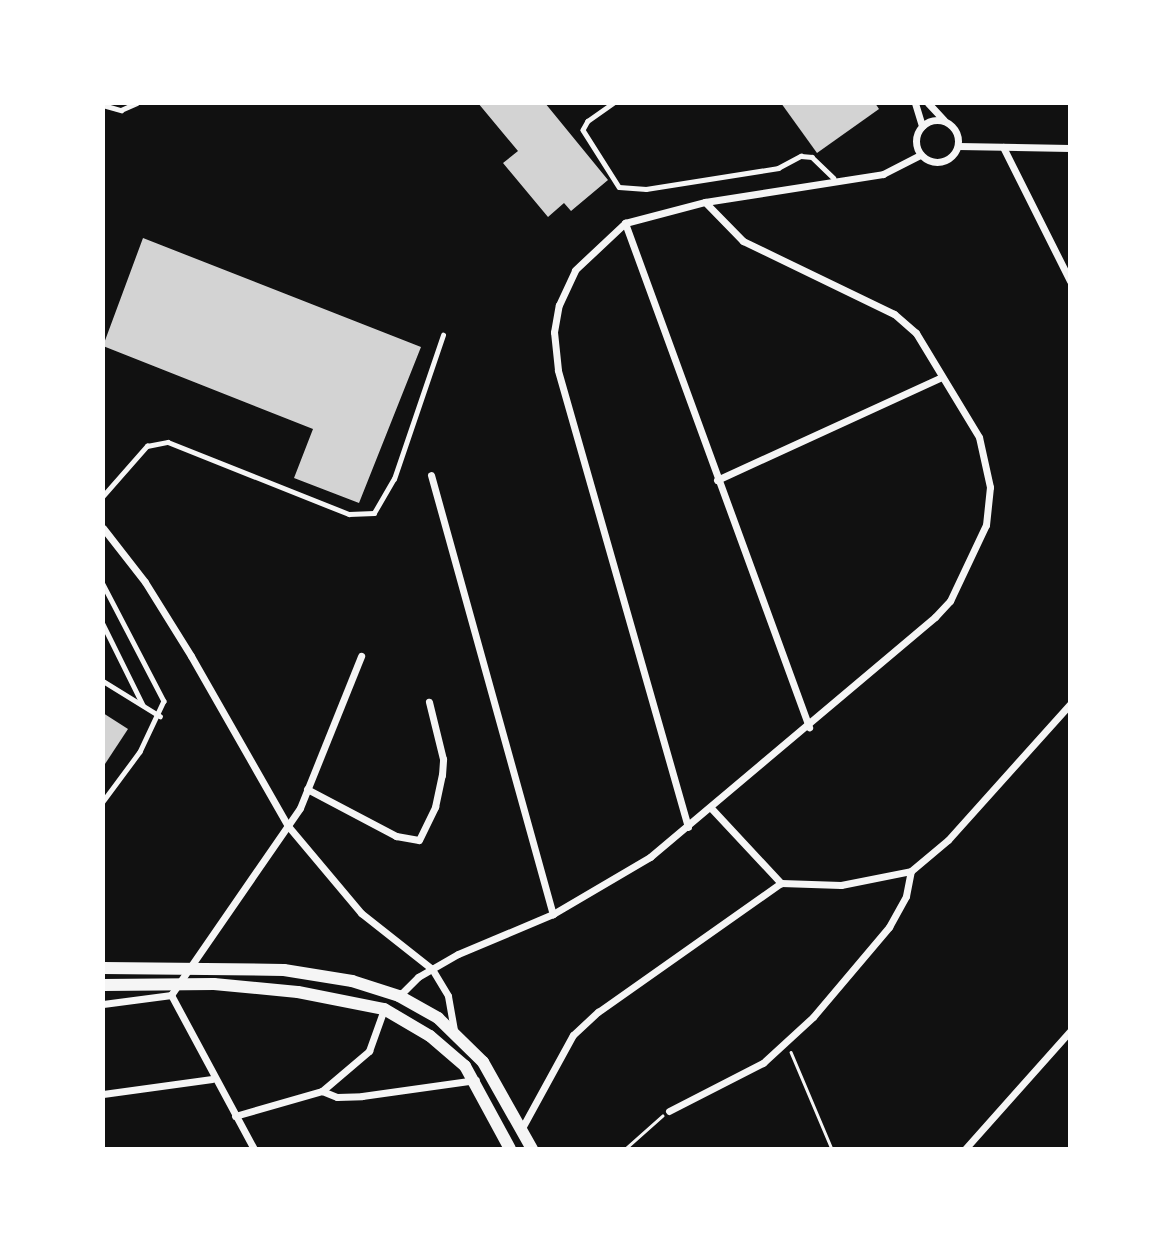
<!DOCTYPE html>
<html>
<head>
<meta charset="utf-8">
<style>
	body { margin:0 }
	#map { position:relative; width:1173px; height:1252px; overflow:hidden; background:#111; font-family:Rubik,sans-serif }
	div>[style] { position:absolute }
	.building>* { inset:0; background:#d3d3d3 }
	.path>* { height:2.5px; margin:-1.25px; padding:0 1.25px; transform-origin:1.25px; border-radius:1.25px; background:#f5f5f5 }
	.service>* { height:4.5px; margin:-2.25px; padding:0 2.25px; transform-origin:2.25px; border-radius:2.25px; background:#f5f5f5 }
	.minor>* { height:7px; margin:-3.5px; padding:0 3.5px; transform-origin:3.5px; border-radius:3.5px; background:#f5f5f5 }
	.minor>.ring { margin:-3.5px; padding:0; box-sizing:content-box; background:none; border:7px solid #f5f5f5; border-radius:50% }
	.secondary>* { height:12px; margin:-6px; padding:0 6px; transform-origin:6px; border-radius:6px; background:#f5f5f5 }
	span { translate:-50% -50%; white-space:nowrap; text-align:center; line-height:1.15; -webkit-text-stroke:7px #fff; paint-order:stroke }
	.frame { position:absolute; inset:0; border:105px solid #fff; pointer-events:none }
</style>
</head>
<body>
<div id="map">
	<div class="building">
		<i style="clip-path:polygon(478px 103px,545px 103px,608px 180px,571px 211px,564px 203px,548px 217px,503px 163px,518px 151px)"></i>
		<i style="clip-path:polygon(781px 103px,875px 103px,879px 109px,817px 153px)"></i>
		<i style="clip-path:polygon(143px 238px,421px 347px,359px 503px,294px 478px,313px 429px,103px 346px)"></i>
		<i style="clip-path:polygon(103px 713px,128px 729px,103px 767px)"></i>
	</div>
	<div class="path">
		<i style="left:791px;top:1052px;width:105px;rotate:67.1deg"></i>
		<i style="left:625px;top:1149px;width:50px;rotate:-41.7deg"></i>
	</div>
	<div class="service">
		<i style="left:614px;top:103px;width:32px;rotate:145deg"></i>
		<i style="left:588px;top:121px;width:10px;rotate:119deg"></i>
		<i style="left:583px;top:130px;width:67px;rotate:57.7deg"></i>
		<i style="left:619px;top:187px;width:27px;rotate:4deg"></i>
		<i style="left:646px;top:189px;width:134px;rotate:-9deg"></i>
		<i style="left:778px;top:168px;width:26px;rotate:-28deg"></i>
		<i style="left:801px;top:156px;width:11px;rotate:5deg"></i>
		<i style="left:812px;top:157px;width:30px;rotate:44deg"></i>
		<i style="left:103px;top:105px;width:19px;rotate:16deg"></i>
		<i style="left:121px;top:110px;width:17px;rotate:-24deg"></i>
		<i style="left:103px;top:496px;width:67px;rotate:-48.7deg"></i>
		<i style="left:147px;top:446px;width:21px;rotate:-11deg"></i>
		<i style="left:168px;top:442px;width:195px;rotate:21.7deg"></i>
		<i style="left:349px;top:514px;width:25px;rotate:-2deg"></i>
		<i style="left:374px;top:513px;width:39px;rotate:-60deg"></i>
		<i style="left:394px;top:479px;width:152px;rotate:-71.2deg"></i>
		<i style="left:103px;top:584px;width:132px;rotate:62.5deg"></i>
		<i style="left:164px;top:701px;width:56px;rotate:115.2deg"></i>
		<i style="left:140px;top:752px;width:62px;rotate:126.5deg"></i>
		<i style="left:103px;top:624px;width:90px;rotate:63.7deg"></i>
		<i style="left:103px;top:681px;width:67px;rotate:31.6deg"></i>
	</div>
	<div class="minor">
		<i style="left:915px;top:103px;width:24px;rotate:73deg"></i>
		<i style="left:928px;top:103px;width:23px;rotate:47deg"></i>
		<i class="ring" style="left:916px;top:120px;width:35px;height:35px"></i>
		<i style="left:958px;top:146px;width:112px;rotate:1deg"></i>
		<i style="left:1003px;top:147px;width:150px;rotate:63.4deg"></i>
		<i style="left:625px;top:223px;width:537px;rotate:69.94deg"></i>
		<i style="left:431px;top:475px;width:456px;rotate:74.5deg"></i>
		<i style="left:717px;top:480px;width:247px;rotate:-24.6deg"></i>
		<i style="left:103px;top:528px;width:68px;rotate:52.1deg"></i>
		<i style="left:145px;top:582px;width:87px;rotate:58.1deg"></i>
		<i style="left:191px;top:656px;width:196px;rotate:60.3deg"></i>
		<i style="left:288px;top:826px;width:114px;rotate:50deg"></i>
		<i style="left:361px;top:913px;width:90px;rotate:38.3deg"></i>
		<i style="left:432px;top:969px;width:31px;rotate:59deg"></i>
		<i style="left:448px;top:996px;width:39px;rotate:80deg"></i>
		<i style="left:307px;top:789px;width:101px;rotate:27.8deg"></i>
		<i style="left:396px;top:836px;width:23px;rotate:10deg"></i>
		<i style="left:419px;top:840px;width:37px;rotate:-64deg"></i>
		<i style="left:435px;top:807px;width:33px;rotate:-78deg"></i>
		<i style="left:442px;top:775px;width:16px;rotate:-86deg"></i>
		<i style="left:443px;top:759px;width:59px;rotate:-103.8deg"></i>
		<i style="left:711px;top:808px;width:103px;rotate:47deg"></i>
		<i style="left:781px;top:883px;width:60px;rotate:1.9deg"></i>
		<i style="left:841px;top:885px;width:71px;rotate:-11.3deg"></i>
		<i style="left:911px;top:871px;width:48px;rotate:-40deg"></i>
		<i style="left:948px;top:840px;width:183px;rotate:-48.1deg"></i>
		<i style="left:688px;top:827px;width:475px;rotate:-105.9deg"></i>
		<i style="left:558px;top:370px;width:38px;rotate:-96deg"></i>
		<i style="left:554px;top:332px;width:27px;rotate:-80deg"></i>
		<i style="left:559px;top:305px;width:38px;rotate:-65deg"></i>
		<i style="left:575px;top:270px;width:69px;rotate:-43.2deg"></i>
		<i style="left:625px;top:223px;width:83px;rotate:-14.7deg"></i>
		<i style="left:705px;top:202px;width:180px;rotate:-8.9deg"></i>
		<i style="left:883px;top:174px;width:42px;rotate:-27.2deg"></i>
		<i style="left:399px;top:996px;width:27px;rotate:-45deg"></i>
		<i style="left:418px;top:977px;width:46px;rotate:-29.9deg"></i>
		<i style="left:458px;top:954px;width:103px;rotate:-22.8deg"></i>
		<i style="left:553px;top:914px;width:113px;rotate:-30.4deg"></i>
		<i style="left:650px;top:857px;width:373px;rotate:-40.1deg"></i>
		<i style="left:935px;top:617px;width:22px;rotate:-47deg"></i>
		<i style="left:950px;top:601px;width:84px;rotate:-64.7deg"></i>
		<i style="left:986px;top:525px;width:38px;rotate:-84deg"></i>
		<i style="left:990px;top:487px;width:51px;rotate:-102.4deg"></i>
		<i style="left:979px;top:437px;width:122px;rotate:-121.2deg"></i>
		<i style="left:916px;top:333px;width:29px;rotate:-139deg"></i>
		<i style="left:894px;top:314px;width:168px;rotate:-154.2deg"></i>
		<i style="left:743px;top:241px;width:54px;rotate:-134.3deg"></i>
		<i style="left:103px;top:1004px;width:69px;rotate:-7.5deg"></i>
		<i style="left:322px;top:1091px;width:16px;rotate:22deg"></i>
		<i style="left:337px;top:1097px;width:25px;rotate:-2deg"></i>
		<i style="left:362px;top:1096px;width:115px;rotate:-8deg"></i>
		<i style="left:103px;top:1094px;width:110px;rotate:-7.8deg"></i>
		<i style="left:669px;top:1111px;width:106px;rotate:-27.1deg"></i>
		<i style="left:763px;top:1063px;width:68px;rotate:-42.6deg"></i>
		<i style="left:813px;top:1017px;width:118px;rotate:-49.8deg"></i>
		<i style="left:889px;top:927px;width:35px;rotate:-61deg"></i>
		<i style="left:906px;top:896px;width:25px;rotate:-79deg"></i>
		<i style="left:235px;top:1116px;width:91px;rotate:-16deg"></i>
		<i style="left:322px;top:1091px;width:62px;rotate:-40.4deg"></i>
		<i style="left:369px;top:1051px;width:45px;rotate:-70.3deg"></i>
		<i style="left:522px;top:1128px;width:106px;rotate:-61.3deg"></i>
		<i style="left:573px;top:1035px;width:34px;rotate:-43deg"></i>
		<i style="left:598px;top:1012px;width:224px;rotate:-35.2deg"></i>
		<i style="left:254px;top:1149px;width:175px;rotate:-118.3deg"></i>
		<i style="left:171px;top:995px;width:227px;rotate:-55.4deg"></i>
		<i style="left:300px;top:808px;width:164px;rotate:-68.1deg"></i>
		<i style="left:965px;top:1149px;width:158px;rotate:-48.3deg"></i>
	</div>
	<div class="secondary">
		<i style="left:103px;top:968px;width:181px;rotate:0.6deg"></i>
		<i style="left:284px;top:970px;width:69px;rotate:9.2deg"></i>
		<i style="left:352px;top:981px;width:49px;rotate:17.7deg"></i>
		<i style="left:399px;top:996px;width:45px;rotate:29.4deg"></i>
		<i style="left:438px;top:1018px;width:63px;rotate:44.4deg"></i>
		<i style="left:483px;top:1062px;width:100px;rotate:60.6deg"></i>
		<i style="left:103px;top:985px;width:111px;rotate:-0.5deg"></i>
		<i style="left:214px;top:984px;width:84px;rotate:5.4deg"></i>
		<i style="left:298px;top:992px;width:88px;rotate:11.2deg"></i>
		<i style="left:384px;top:1009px;width:53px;rotate:30.4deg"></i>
		<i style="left:430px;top:1036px;width:46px;rotate:40.6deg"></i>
		<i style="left:465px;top:1066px;width:94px;rotate:61.5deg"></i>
	</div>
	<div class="frame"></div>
</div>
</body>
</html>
